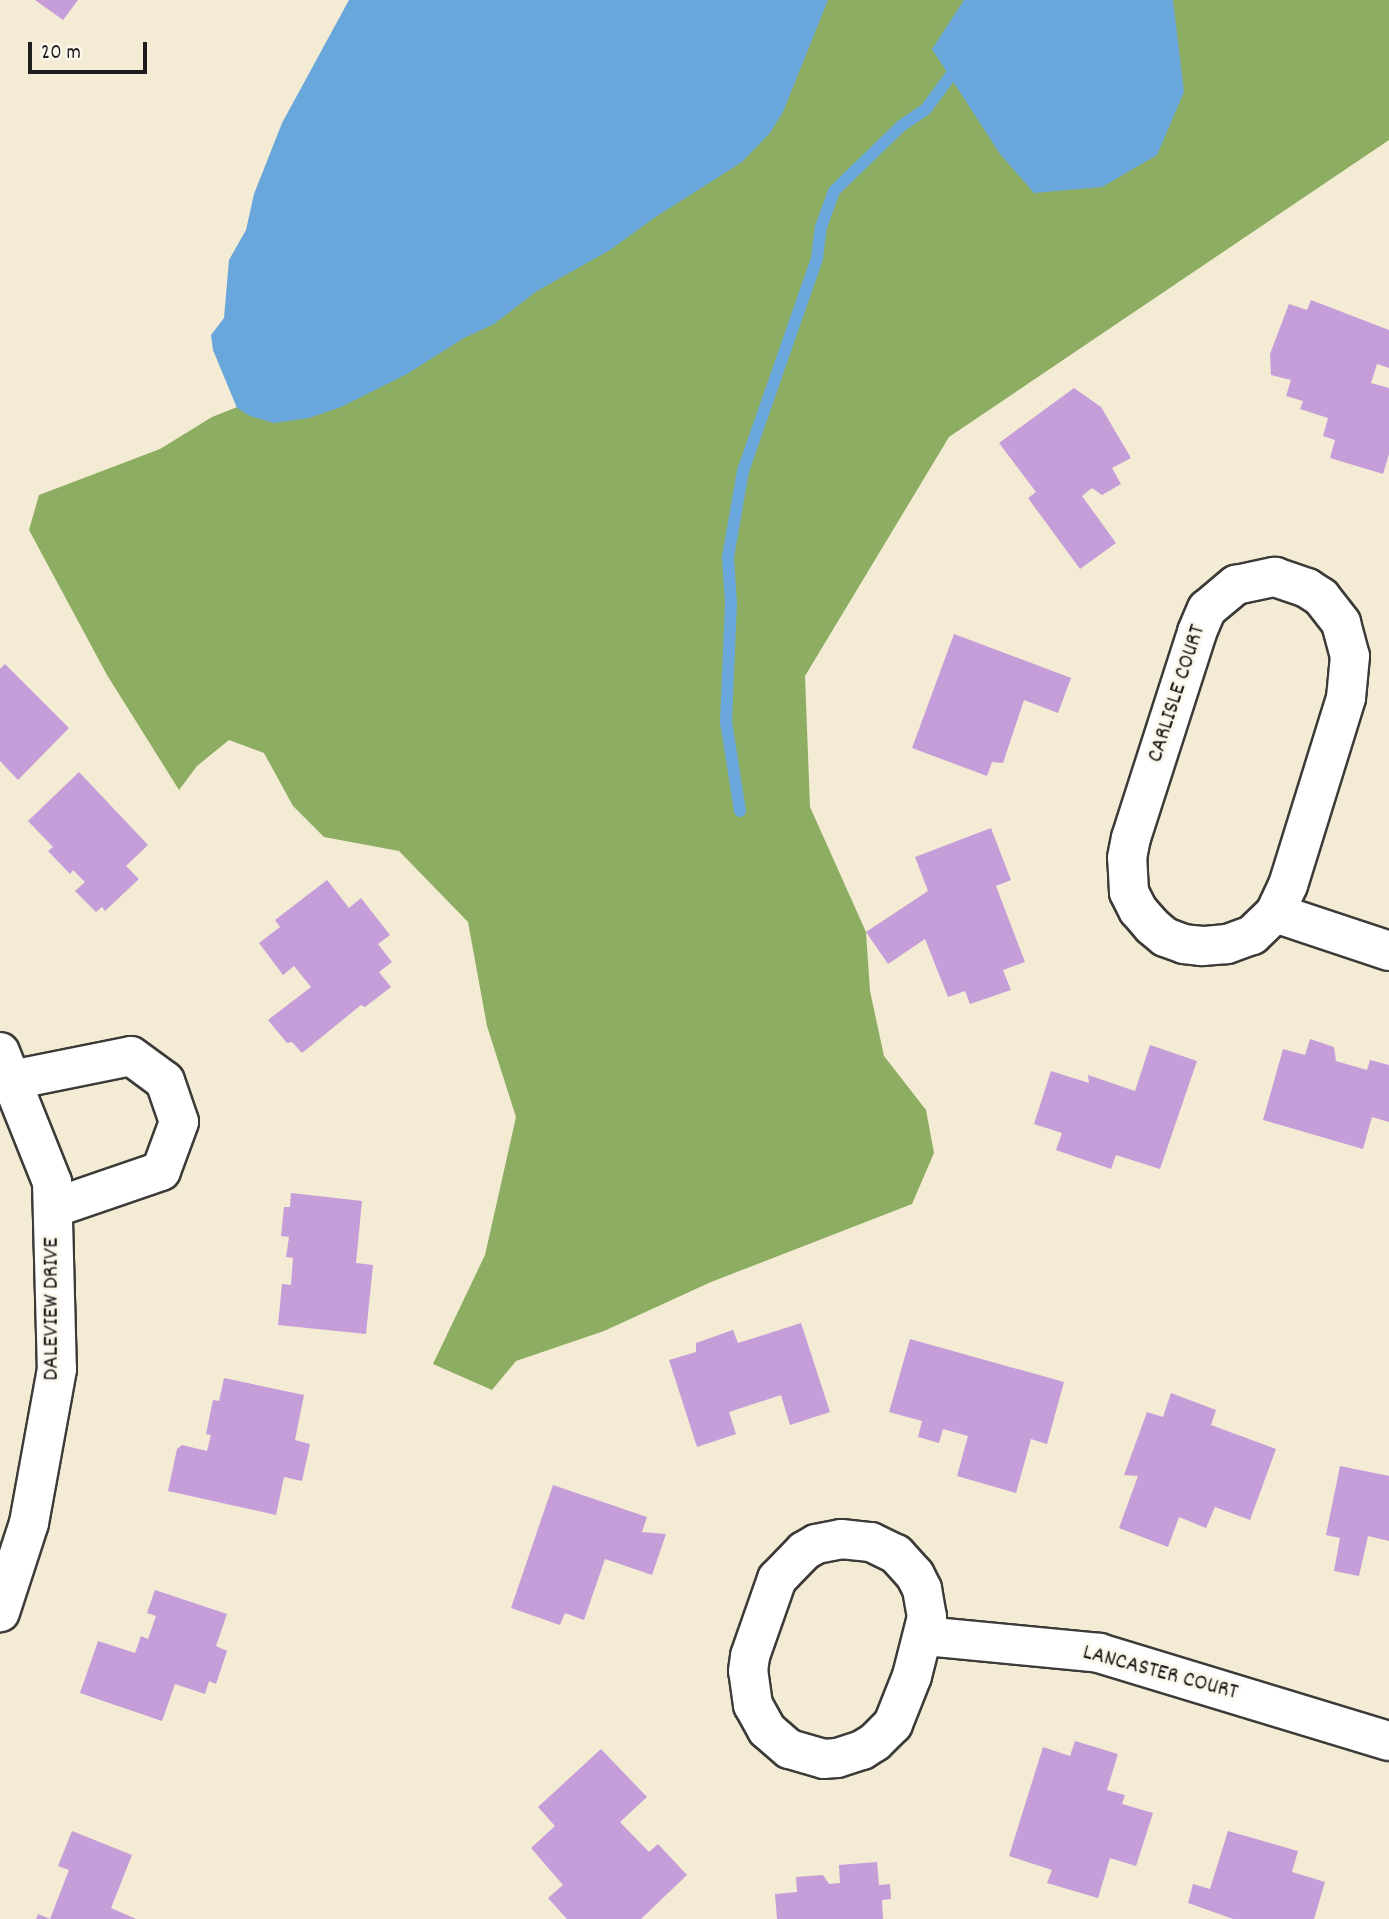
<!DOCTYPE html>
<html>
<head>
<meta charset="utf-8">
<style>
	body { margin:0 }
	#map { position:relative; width:1389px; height:1919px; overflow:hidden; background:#f3ebd4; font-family:Dekko,sans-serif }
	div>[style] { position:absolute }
	.forest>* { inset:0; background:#8cad62 }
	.water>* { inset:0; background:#69a6db }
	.stream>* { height:12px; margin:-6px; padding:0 6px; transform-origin:6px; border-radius:6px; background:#69a6db }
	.building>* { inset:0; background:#c59dd9 }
	.roads { filter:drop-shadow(2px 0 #3c3b38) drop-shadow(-2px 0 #3c3b38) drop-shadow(0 2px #3c3b38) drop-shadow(0 -2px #3c3b38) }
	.minor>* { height:38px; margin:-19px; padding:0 19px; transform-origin:19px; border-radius:19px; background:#fff }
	span { translate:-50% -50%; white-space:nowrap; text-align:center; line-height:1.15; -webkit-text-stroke:6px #fbf7ec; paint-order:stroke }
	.street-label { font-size:23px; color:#1c1c1c }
	.scale { position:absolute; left:28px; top:42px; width:119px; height:32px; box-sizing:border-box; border:4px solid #1c1c1c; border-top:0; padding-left:9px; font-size:21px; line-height:24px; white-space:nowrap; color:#1c1c1c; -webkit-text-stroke:5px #fbf7ec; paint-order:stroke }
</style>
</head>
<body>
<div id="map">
	<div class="forest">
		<i style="clip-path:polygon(807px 0,1389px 0,1389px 140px,949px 437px,805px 676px,810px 807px,866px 932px,870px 991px,884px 1056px,926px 1110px,934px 1153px,912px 1204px,711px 1282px,604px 1331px,516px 1361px,492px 1390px,433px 1364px,485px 1255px,516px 1117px,487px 1026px,468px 922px,399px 851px,324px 837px,293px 806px,264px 753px,229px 740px,197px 766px,179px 790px,107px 675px,29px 530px,39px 495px,160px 449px,212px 417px,503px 302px)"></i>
	</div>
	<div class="water">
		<i style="clip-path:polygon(349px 0,828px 0,783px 112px,770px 133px,742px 162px,654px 218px,610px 250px,537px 291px,494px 324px,464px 338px,407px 374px,341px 407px,309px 418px,274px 423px,250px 416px,237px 408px,213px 350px,211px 335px,224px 318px,229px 260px,246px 230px,254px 194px,282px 123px)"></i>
		<i style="clip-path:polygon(964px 0,1173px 0,1184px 92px,1157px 155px,1102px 187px,1034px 193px,1000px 154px,932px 49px)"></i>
	</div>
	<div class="stream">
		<i style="left:740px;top:811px;width:90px;rotate:-98.9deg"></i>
		<i style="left:726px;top:722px;width:118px;rotate:-87.6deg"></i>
		<i style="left:731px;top:604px;width:47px;rotate:-93.7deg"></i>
		<i style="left:728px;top:557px;width:87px;rotate:-80.1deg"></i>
		<i style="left:743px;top:471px;width:225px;rotate:-70.8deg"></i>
		<i style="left:817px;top:258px;width:31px;rotate:-83deg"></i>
		<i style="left:821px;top:227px;width:38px;rotate:-70deg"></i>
		<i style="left:834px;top:191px;width:93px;rotate:-44.1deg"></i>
		<i style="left:901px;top:126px;width:30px;rotate:-34deg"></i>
		<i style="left:926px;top:109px;width:57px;rotate:-53.5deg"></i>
	</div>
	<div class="building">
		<i style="clip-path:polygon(35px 0,78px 0,63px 20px)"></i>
		<i style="clip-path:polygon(1311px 300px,1389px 330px,1389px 368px,1377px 364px,1371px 383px,1389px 388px,1389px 454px,1383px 474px,1330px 458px,1335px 440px,1323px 436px,1328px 418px,1300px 409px,1303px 401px,1286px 396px,1291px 380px,1271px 375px,1270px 354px,1289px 304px,1307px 310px)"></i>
		<i style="clip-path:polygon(1074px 388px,1101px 407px,1131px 458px,1112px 468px,1121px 484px,1102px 495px,1092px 488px,1082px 496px,1116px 543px,1080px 569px,1028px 498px,1036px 492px,999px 443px)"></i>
		<i style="clip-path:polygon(954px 634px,1071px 678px,1058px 713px,1024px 700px,1003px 763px,992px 762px,987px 776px,912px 748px)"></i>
		<i style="clip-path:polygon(5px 664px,69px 728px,18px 780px,0 761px,0 669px)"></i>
		<i style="clip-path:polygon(79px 772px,148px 845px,126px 866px,139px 879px,105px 911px,102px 907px,96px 912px,75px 891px,85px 882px,73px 870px,70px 874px,48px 851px,53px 847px,28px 821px)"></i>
		<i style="clip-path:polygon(991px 828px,1011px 880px,996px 886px,1025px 962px,1003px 970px,1011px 990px,970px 1004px,965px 991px,948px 997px,925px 939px,888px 964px,866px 932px,928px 891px,915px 857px)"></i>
		<i style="clip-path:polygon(327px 880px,349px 908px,361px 898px,390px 935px,378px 944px,392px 962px,379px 972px,391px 987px,365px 1007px,361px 1005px,302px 1053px,292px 1042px,287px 1043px,268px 1020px,311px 987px,294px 966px,283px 975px,259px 943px,280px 927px,275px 920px)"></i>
		<i style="clip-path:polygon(1310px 1039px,1334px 1047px,1336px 1061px,1367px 1070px,1370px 1060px,1389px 1065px,1389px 1122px,1372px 1117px,1363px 1149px,1263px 1120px,1283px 1049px,1305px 1055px)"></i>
		<i style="clip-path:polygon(1150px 1045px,1197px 1061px,1160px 1169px,1116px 1155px,1111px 1169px,1056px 1150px,1062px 1133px,1034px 1124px,1051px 1071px,1089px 1083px,1088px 1075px,1135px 1091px)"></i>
		<i style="clip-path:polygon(291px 1193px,362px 1201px,356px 1263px,373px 1265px,366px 1334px,278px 1325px,282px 1284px,291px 1285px,293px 1258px,286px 1257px,289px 1237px,281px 1236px,284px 1207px,290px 1207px)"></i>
		<i style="clip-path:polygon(801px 1323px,830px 1412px,790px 1425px,781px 1395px,729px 1412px,736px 1434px,697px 1447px,669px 1360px,696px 1352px,696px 1343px,733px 1330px,738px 1343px)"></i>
		<i style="clip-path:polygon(910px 1339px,1064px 1382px,1047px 1444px,1031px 1439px,1016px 1493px,957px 1476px,968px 1436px,943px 1429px,939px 1443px,918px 1437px,922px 1421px,889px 1412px)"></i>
		<i style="clip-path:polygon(224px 1378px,304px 1395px,295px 1440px,310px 1444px,302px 1481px,284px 1477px,276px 1515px,168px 1491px,177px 1449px,182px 1445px,207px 1451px,211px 1435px,206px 1434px,213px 1400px,219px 1401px)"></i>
		<i style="clip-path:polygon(1171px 1393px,1216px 1410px,1211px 1425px,1276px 1449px,1250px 1520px,1215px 1507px,1206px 1528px,1179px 1517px,1168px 1547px,1119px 1528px,1138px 1476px,1124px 1475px,1147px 1412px,1163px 1417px)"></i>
		<i style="clip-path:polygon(1340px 1466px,1389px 1476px,1389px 1541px,1368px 1536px,1359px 1576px,1334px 1571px,1340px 1538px,1326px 1535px)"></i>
		<i style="clip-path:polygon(553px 1485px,647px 1517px,642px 1532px,666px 1534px,652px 1575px,605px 1559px,584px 1620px,565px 1613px,560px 1625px,511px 1608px)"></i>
		<i style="clip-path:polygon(155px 1590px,227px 1614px,216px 1646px,227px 1651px,216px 1684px,209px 1681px,205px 1694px,175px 1684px,162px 1721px,80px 1693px,98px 1641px,135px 1653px,141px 1636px,148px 1639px,156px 1616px,147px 1613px)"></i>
		<i style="clip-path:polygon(1075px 1741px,1118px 1754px,1107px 1790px,1125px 1795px,1122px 1804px,1153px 1813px,1136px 1866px,1110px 1858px,1098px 1898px,1047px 1883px,1052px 1870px,1009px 1856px,1043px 1747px,1070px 1756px)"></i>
		<i style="clip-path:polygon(601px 1749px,647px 1797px,620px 1822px,649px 1852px,658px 1844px,687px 1875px,641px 1919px,567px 1919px,548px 1898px,563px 1885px,531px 1848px,555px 1826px,538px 1807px)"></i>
		<i style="clip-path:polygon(72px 1831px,132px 1855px,111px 1908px,136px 1919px,36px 1919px,38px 1914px,50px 1919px,69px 1870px,58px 1866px)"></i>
		<i style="clip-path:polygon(1228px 1831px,1298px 1851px,1292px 1872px,1325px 1882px,1314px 1919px,1233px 1919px,1188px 1903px,1193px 1884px,1210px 1889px)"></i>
		<i style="clip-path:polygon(877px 1862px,879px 1885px,890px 1884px,891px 1899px,882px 1900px,883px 1919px,777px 1919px,775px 1894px,797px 1892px,796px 1877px,823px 1875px,829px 1884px,840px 1883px,839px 1865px)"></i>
	</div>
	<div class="roads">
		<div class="minor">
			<i style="left:1275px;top:577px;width:34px;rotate:19deg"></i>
			<i style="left:1307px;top:588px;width:17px;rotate:33deg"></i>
			<i style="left:1321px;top:597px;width:33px;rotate:52deg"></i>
			<i style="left:1341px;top:623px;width:34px;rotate:75deg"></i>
			<i style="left:1350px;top:656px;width:42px;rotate:95.4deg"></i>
			<i style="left:1346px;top:698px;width:196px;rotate:107.2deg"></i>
			<i style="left:1288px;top:885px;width:31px;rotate:115deg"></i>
			<i style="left:1275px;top:913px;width:32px;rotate:136deg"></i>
			<i style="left:1252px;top:935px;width:27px;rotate:160deg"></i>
			<i style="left:1227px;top:944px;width:25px;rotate:175deg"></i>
			<i style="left:1202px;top:946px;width:18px;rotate:-174deg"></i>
			<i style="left:1184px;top:944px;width:20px;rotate:-160deg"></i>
			<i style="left:1165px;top:937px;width:17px;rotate:-140deg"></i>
			<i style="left:1152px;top:926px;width:21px;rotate:-131deg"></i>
			<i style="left:1138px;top:910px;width:20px;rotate:-117deg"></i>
			<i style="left:1129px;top:892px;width:34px;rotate:-93deg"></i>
			<i style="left:1127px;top:858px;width:20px;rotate:-79deg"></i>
			<i style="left:1131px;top:838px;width:216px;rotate:-72.2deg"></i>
			<i style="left:1197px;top:632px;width:25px;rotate:-67deg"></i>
			<i style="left:1207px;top:609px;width:38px;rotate:-40deg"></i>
			<i style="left:1236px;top:585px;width:40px;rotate:-12deg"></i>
			<i style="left:1275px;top:913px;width:120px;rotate:18.4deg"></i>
			<i style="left:0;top:1052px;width:140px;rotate:68.2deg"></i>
			<i style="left:52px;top:1182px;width:187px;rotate:88.5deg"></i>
			<i style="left:57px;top:1369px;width:157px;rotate:100.3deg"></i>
			<i style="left:29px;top:1523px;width:94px;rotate:108deg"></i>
			<i style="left:12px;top:1080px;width:121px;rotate:-11.4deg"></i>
			<i style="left:131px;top:1056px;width:42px;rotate:36.3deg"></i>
			<i style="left:165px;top:1081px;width:43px;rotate:71.1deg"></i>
			<i style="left:179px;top:1122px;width:52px;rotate:110.2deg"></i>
			<i style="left:161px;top:1171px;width:114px;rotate:161.1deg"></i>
			<i style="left:841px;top:1539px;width:30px;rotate:6deg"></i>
			<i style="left:871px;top:1542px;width:28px;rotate:26deg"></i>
			<i style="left:896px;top:1554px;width:28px;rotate:48deg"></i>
			<i style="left:915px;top:1575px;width:16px;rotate:63deg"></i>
			<i style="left:922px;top:1589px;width:28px;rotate:80deg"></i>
			<i style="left:927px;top:1617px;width:61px;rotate:104.3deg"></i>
			<i style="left:912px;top:1676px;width:52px;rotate:111.6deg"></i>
			<i style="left:893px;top:1724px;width:25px;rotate:135deg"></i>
			<i style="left:875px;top:1742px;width:15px;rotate:148deg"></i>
			<i style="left:862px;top:1750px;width:26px;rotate:162deg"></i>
			<i style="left:837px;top:1758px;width:13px;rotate:176deg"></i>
			<i style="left:824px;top:1759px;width:36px;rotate:-164deg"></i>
			<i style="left:789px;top:1749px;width:29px;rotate:-139deg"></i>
			<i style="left:767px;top:1730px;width:29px;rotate:-119deg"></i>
			<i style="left:753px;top:1705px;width:34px;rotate:-98deg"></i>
			<i style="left:748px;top:1671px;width:15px;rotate:-82deg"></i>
			<i style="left:750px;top:1656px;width:82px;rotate:-70.7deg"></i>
			<i style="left:777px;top:1579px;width:39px;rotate:-46deg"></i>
			<i style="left:804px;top:1551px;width:14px;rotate:-30deg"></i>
			<i style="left:816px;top:1544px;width:25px;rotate:-11deg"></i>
			<i style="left:924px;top:1636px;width:176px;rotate:5.5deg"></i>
			<i style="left:1099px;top:1653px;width:303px;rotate:16.9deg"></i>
		</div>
	</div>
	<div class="street-label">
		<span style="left:1178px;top:694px;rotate:-72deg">CARLISLE COURT</span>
		<span style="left:53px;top:1309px;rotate:-90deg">DALEVIEW DRIVE</span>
		<span style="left:1160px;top:1674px;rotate:15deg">LANCASTER COURT</span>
	</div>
	<div class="scale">20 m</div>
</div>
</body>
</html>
